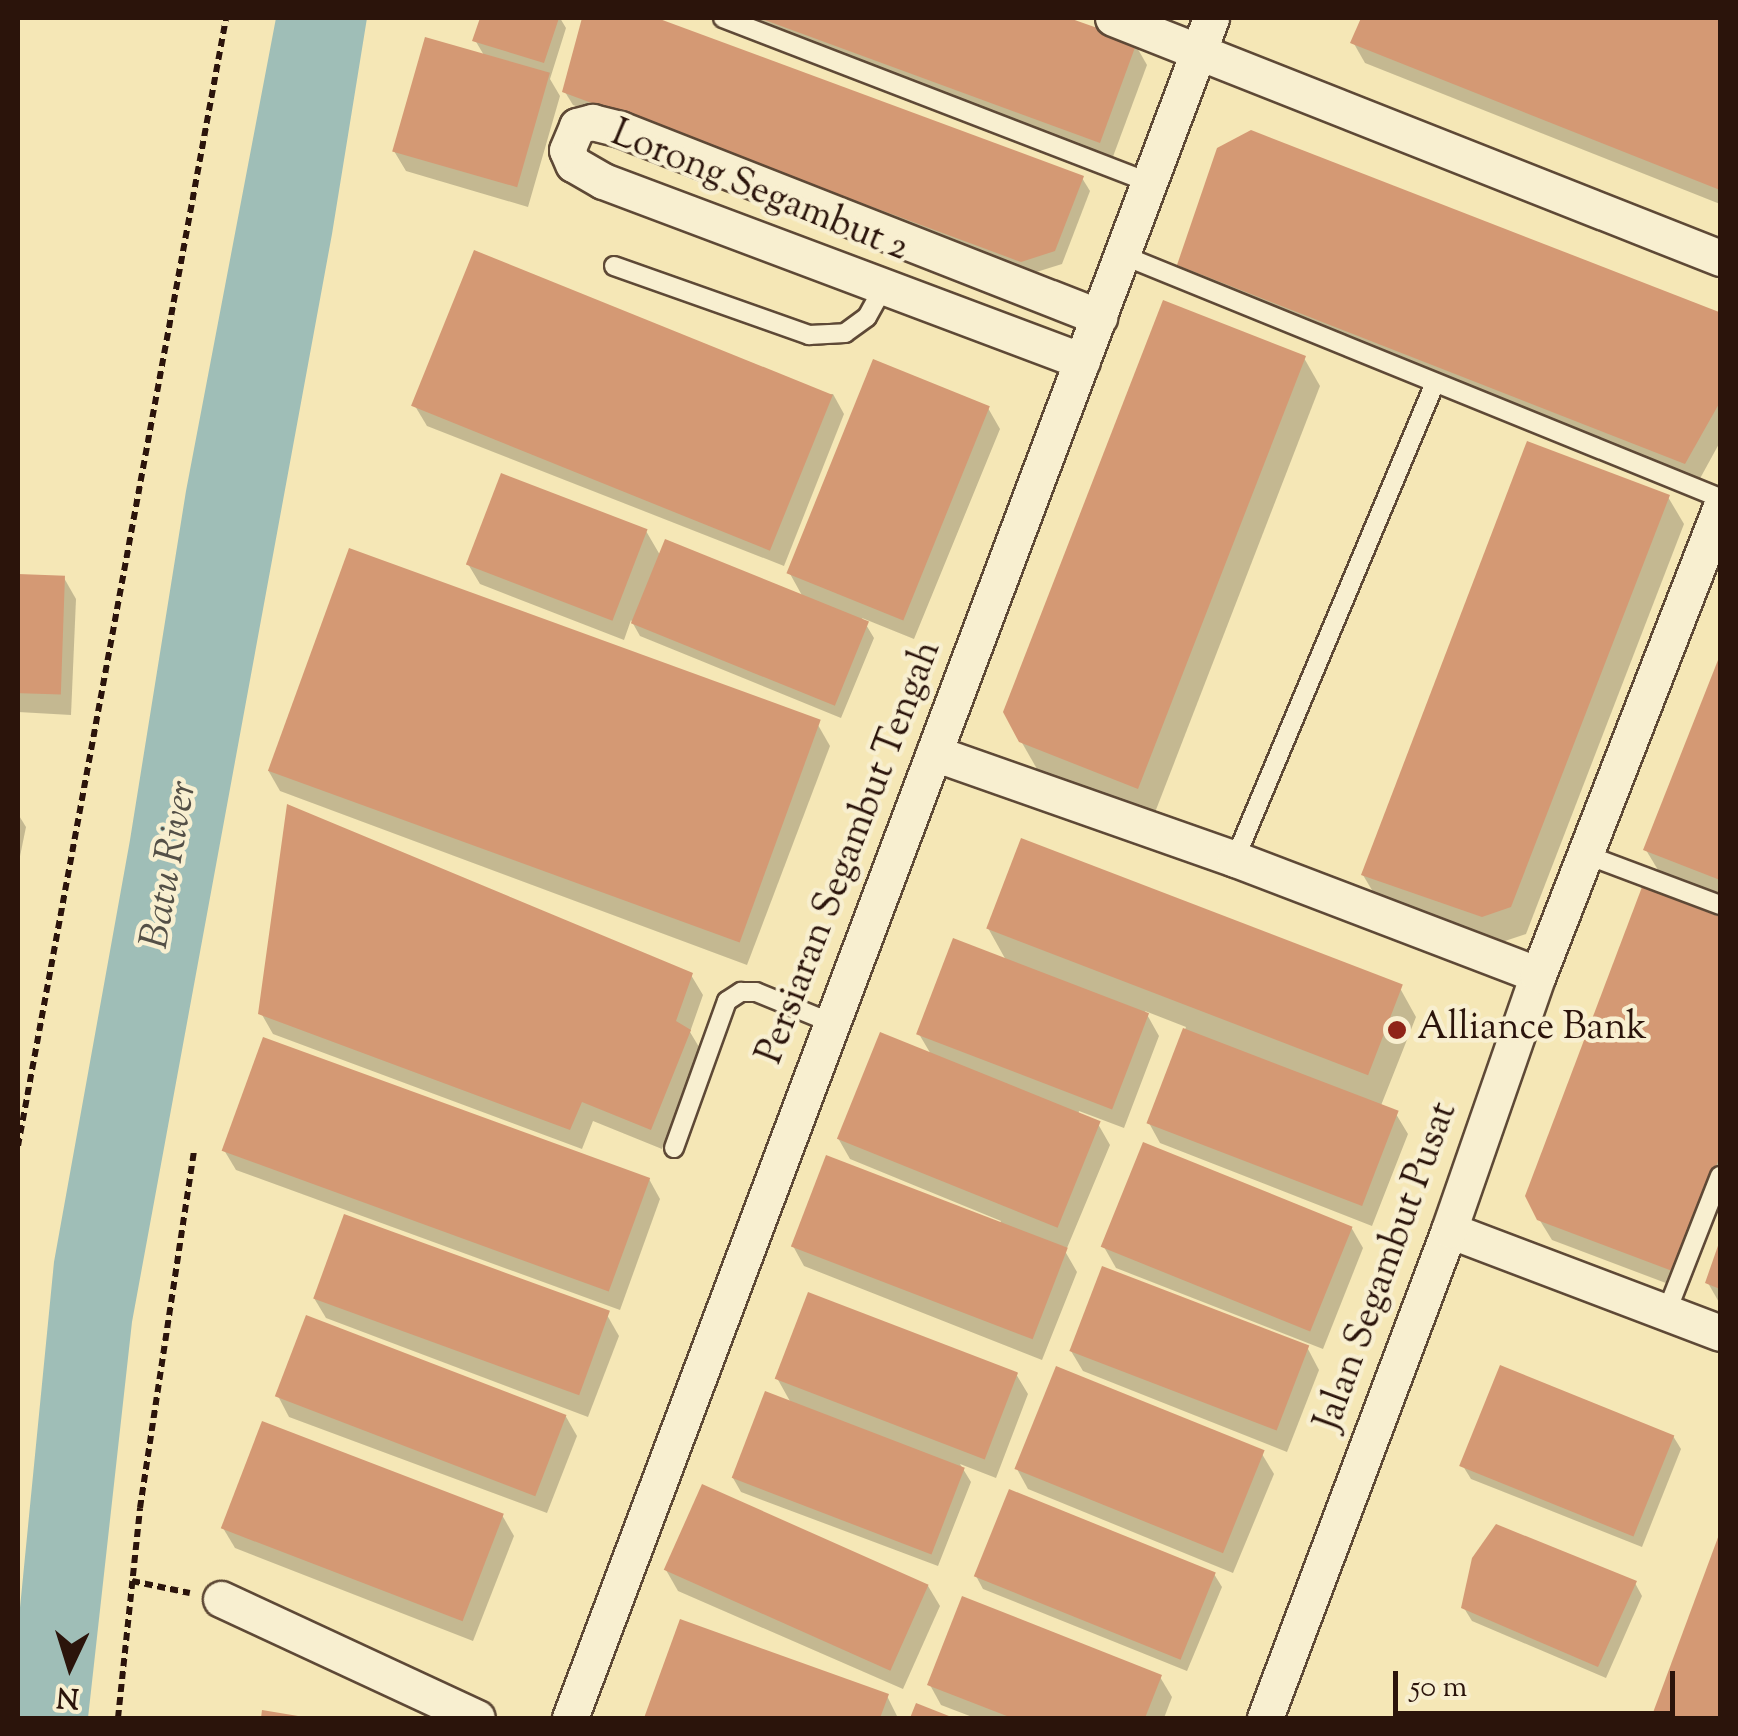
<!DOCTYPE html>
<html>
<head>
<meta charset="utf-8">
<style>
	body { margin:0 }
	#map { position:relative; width:1738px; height:1736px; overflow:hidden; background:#f5e7b6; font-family:"Sorts Mill Goudy",serif }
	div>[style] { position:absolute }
	.water>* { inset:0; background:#9fbeb7 }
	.shadow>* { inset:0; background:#0003 }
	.building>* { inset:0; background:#d49974; transform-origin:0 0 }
	.path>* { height:6px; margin-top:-3px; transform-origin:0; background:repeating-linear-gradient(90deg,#2b140b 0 8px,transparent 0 13px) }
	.roads { filter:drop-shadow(2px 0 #5e4936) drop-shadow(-2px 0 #5e4936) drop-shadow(0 2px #5e4936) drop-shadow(0 -2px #5e4936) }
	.service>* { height:18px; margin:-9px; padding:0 9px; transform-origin:9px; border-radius:9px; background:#f8efd0 }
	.minor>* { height:35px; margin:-17.5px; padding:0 17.5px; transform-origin:17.5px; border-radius:17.5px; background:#f8efd0 }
	.dots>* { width:28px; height:28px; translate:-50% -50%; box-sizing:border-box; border:5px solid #f8efd0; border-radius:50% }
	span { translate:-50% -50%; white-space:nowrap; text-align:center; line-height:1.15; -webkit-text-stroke:9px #f8efd0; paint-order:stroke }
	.street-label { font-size:38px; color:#2b140b }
	.poi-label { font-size:38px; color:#2b140b }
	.left { translate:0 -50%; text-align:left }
	.water-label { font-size:40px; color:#545047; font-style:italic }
	.frame { position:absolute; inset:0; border:20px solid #2b140b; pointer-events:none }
	.north { position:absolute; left:20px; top:1616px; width:100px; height:100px; -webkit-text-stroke:8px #f8efd0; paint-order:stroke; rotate:184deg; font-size:28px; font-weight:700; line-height:40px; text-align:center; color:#2b140b }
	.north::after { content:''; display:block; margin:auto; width:35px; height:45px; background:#2b140b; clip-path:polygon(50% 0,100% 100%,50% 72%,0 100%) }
	.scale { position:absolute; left:1393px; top:1671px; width:282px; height:45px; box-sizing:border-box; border:5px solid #2b140b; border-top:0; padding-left:12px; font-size:30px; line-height:35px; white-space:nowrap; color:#2b140b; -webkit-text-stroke:8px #f8efd0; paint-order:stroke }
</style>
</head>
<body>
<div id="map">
	<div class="water">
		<i style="clip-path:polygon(276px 18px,367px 18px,332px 234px,132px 1322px,88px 1718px,18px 1718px,18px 1628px,54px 1262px,130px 840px,186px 491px)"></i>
	</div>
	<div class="shadow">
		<i style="clip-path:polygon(482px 18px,560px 18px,566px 28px,550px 79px,560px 96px,528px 207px,406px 171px,394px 151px,485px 57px,475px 40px)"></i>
		<i style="clip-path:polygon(584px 18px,651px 18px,1082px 178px,1090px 191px,1062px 264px,1030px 274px,573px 105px,565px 92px)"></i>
		<i style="clip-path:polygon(717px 18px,1062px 18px,1135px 44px,1147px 65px,1111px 162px)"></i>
		<i style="clip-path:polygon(1364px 18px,1720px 18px,1720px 204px,1365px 63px,1353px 42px)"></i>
		<i style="clip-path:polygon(1180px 265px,1717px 314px,1720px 442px,1697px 484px,1191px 285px)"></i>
		<i style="clip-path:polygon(1304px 358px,1320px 386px,1154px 815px,1037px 769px,1021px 741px)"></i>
		<i style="clip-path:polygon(833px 394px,844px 414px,784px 566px,427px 426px,415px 406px)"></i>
		<i style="clip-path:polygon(988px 408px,1000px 429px,914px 639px,862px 618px,874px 638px,841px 718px,640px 636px,631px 620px,624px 640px,480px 584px,468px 564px,646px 531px,660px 555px,804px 599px,789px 572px)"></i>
		<i style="clip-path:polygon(18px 485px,20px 489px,19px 552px,18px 552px)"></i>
		<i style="clip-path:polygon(1668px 497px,1684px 524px,1526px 934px,1499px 943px,1379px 902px,1363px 875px)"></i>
		<i style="clip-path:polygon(18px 576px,64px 578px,76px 599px,71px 715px,18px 712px)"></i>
		<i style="clip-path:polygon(1720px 660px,1720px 895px,1658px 870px,1646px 850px)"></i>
		<i style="clip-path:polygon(818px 725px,830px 746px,747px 965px,280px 791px,268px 770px)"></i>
		<i style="clip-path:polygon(18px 814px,26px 827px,18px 866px)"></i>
		<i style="clip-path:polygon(1643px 890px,1720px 920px,1720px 1204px,1687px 1291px,1552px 1240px,1539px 1219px)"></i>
		<i style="clip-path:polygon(18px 904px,20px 908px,19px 969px,18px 969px)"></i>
		<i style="clip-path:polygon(988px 928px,1401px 990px,1416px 1017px,1380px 1108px,1396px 1114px,1408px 1134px,1372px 1226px,1160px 1143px,1149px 1123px,1186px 1027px,1145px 1011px,1159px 1036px,1124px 1128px,1079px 1111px,1078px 1116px,1098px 1124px,1110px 1145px,1067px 1248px,1062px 1246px,1077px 1272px,1042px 1360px,804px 1266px,793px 1246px,999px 1225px,1001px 1221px,850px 1159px,838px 1138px,932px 1056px,919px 1034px,1007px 962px)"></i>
		<i style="clip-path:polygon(691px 975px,703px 995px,690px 1032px,702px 1052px,662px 1149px,593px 1121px,582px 1149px,273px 1034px,261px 1013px)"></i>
		<i style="clip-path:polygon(224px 1150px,649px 1179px,660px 1199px,620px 1310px,236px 1170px)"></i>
		<i style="clip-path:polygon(1351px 1227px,1363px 1248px,1323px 1349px,1116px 1268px,1104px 1247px)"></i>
		<i style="clip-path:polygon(1720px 1250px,1720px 1304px,1708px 1283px)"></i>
		<i style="clip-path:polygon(314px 1298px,607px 1315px,619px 1336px,588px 1417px,326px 1318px)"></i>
		<i style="clip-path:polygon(1308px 1349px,1319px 1370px,1287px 1452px,1083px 1371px,1071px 1351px)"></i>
		<i style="clip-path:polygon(1016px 1374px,1028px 1394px,996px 1478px,960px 1464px,971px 1482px,938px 1566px,741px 1492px,733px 1478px,791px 1403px,777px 1378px)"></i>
		<i style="clip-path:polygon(278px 1396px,565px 1415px,577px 1436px,547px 1513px,289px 1417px)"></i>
		<i style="clip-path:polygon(1673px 1436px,1681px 1449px,1642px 1547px,1471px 1479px,1463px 1466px)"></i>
		<i style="clip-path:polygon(1262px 1454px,1274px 1474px,1233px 1573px,1028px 1489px,1017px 1469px)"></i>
		<i style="clip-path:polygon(502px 1515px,514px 1536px,473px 1641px,235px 1548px,223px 1528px)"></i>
		<i style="clip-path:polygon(1720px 1538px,1720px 1718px,1654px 1718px)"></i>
		<i style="clip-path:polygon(666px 1570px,928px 1586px,940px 1606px,903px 1689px,678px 1591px)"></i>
		<i style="clip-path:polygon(1214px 1574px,1222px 1587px,1187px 1671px,983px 1589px,976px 1576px)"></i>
		<i style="clip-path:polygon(1635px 1583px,1642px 1596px,1606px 1678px,1472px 1621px,1464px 1608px)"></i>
		<i style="clip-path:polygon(681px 1622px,887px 1696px,898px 1718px,646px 1718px)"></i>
		<i style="clip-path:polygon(1160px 1677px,1172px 1697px,1164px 1718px,975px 1718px,941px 1705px,930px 1685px)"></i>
	</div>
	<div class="building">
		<i style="clip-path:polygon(480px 18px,559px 18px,544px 63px,472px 41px)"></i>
		<i style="clip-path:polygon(582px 18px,657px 18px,1084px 176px,1055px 251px,1021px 262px,562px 92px)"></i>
		<i style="clip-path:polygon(759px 18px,1069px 18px,1137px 42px,1100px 143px)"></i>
		<i style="clip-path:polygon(1361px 18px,1720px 18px,1720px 190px,1350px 43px)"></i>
		<i style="left:425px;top:37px;width:130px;height:119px;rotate:16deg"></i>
		<i style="clip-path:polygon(1251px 130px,1719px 312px,1720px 402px,1685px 464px,1177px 265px,1217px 148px)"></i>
		<i style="left:474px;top:250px;width:387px;height:168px;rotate:22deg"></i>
		<i style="clip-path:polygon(1163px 300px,1306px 356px,1138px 789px,1019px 742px,1003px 712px)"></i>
		<i style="left:873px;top:359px;width:126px;height:231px;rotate:22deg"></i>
		<i style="clip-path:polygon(1527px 441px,1670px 495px,1511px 907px,1482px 917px,1361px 875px)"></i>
		<i style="left:501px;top:473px;width:157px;height:98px;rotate:21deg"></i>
		<i style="left:665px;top:539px;width:220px;height:91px;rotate:22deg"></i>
		<i style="left:349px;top:548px;width:502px;height:237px;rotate:20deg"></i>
		<i style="left:18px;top:574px;width:47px;height:119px;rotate:2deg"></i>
		<i style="clip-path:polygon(1720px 655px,1720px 880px,1643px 850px)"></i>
		<i style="clip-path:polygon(287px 804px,693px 973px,676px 1021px,691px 1030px,651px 1130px,582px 1102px,570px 1130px,258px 1014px)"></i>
		<i style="left:1021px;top:838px;width:409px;height:97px;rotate:21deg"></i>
		<i style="clip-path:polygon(1642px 887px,1720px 917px,1720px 1156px,1675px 1272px,1537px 1220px,1525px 1196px)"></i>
		<i style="left:953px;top:938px;width:210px;height:103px;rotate:21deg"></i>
		<i style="left:1183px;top:1028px;width:231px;height:102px;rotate:21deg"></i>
		<i style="left:880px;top:1032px;width:238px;height:115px;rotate:22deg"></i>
		<i style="left:263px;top:1037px;width:412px;height:121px;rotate:20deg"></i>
		<i style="left:1143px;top:1142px;width:226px;height:113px;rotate:22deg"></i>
		<i style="left:826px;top:1155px;width:259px;height:98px;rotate:21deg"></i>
		<i style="left:344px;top:1214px;width:283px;height:90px;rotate:20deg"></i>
		<i style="clip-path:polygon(1720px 1240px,1720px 1289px,1705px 1283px)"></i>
		<i style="left:1102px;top:1266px;width:222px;height:91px;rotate:21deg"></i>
		<i style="left:808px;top:1292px;width:225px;height:93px;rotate:21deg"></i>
		<i style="left:306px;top:1315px;width:279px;height:87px;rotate:21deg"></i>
		<i style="left:1500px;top:1365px;width:188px;height:109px;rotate:22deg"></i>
		<i style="left:1056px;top:1366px;width:225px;height:111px;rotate:22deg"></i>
		<i style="left:765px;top:1391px;width:214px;height:93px;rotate:21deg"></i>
		<i style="left:262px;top:1421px;width:259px;height:115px;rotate:21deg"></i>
		<i style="left:702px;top:1484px;width:248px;height:94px;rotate:24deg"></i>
		<i style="left:1009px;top:1489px;width:223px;height:94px;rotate:22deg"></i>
		<i style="clip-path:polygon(1496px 1524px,1637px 1581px,1598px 1667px,1461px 1608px,1472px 1558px)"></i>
		<i style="clip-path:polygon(1720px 1532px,1720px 1718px,1651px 1718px)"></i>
		<i style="clip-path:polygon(962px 1596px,1162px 1675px,1145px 1718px,1012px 1718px,927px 1685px)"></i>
		<i style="clip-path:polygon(680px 1619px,889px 1694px,880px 1718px,644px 1718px)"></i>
		<i style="clip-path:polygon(916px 1703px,954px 1718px,910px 1718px)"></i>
		<i style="clip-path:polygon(262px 1710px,298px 1716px,297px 1718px,261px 1718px)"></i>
	</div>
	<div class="path">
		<i style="left:18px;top:1146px;width:1147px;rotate:-79.55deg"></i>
		<i style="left:132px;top:1581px;width:59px;rotate:11.7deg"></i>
		<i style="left:118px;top:1718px;width:211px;rotate:-84deg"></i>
		<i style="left:140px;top:1508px;width:363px;rotate:-81.4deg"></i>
	</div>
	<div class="roads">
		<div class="service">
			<i style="left:723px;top:18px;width:456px;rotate:21.1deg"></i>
			<i style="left:1122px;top:255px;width:645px;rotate:22.11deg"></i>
			<i style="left:614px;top:266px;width:207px;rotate:19.5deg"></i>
			<i style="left:809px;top:335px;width:36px;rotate:-3deg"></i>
			<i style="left:845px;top:333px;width:27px;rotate:-36deg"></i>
			<i style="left:867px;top:317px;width:33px;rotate:-61deg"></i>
			<i style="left:1587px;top:855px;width:142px;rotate:20.6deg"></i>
			<i style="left:1235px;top:859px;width:516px;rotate:-67.21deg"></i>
			<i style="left:674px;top:1148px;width:156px;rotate:-70.2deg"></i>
			<i style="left:727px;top:1001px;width:17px;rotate:-33deg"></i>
			<i style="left:741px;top:992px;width:15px"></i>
			<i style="left:756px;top:992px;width:82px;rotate:22.2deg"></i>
			<i style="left:1667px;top:1311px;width:145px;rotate:-68.6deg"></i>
		</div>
		<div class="minor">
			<i style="left:1113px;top:18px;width:653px;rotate:21.57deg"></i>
			<i style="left:1082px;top:361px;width:512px;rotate:-159.4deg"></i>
			<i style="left:603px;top:181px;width:34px;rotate:-150deg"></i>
			<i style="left:573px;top:164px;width:15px;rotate:-113deg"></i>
			<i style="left:567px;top:150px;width:26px;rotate:-67deg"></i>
			<i style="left:577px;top:126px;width:16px;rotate:-15deg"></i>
			<i style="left:592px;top:122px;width:29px;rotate:14deg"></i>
			<i style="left:620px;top:129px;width:515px;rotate:21.43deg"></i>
			<i style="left:934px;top:753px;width:319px;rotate:19.4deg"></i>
			<i style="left:1235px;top:859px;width:324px;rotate:20.9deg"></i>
			<i style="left:1449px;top:1230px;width:290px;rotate:20.8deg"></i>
			<i style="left:221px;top:1599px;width:282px;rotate:24.9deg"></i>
			<i style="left:570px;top:1718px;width:1817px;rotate:-69.34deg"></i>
			<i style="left:1265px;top:1718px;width:522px;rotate:-69.34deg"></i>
			<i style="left:1449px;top:1230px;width:270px;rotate:-70.8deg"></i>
			<i style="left:1538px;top:975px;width:500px;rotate:-68.67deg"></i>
		</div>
	</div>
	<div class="dots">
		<i style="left:1397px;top:1030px;background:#8f2418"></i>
	</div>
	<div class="street-label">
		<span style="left:759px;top:193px;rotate:22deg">Lorong Segambut 2</span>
		<span style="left:851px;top:853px;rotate:-69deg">Persiaran Segambut Tengah</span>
		<span style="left:1388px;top:1267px;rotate:-70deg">Jalan Segambut Pusat</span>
	</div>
	<div class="poi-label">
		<span class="left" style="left:1417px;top:1030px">Alliance Bank</span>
	</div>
	<div class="water-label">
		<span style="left:171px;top:865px;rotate:-80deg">Batu River</span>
	</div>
	<div class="frame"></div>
	<div class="north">N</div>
	<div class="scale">50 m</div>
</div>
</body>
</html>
